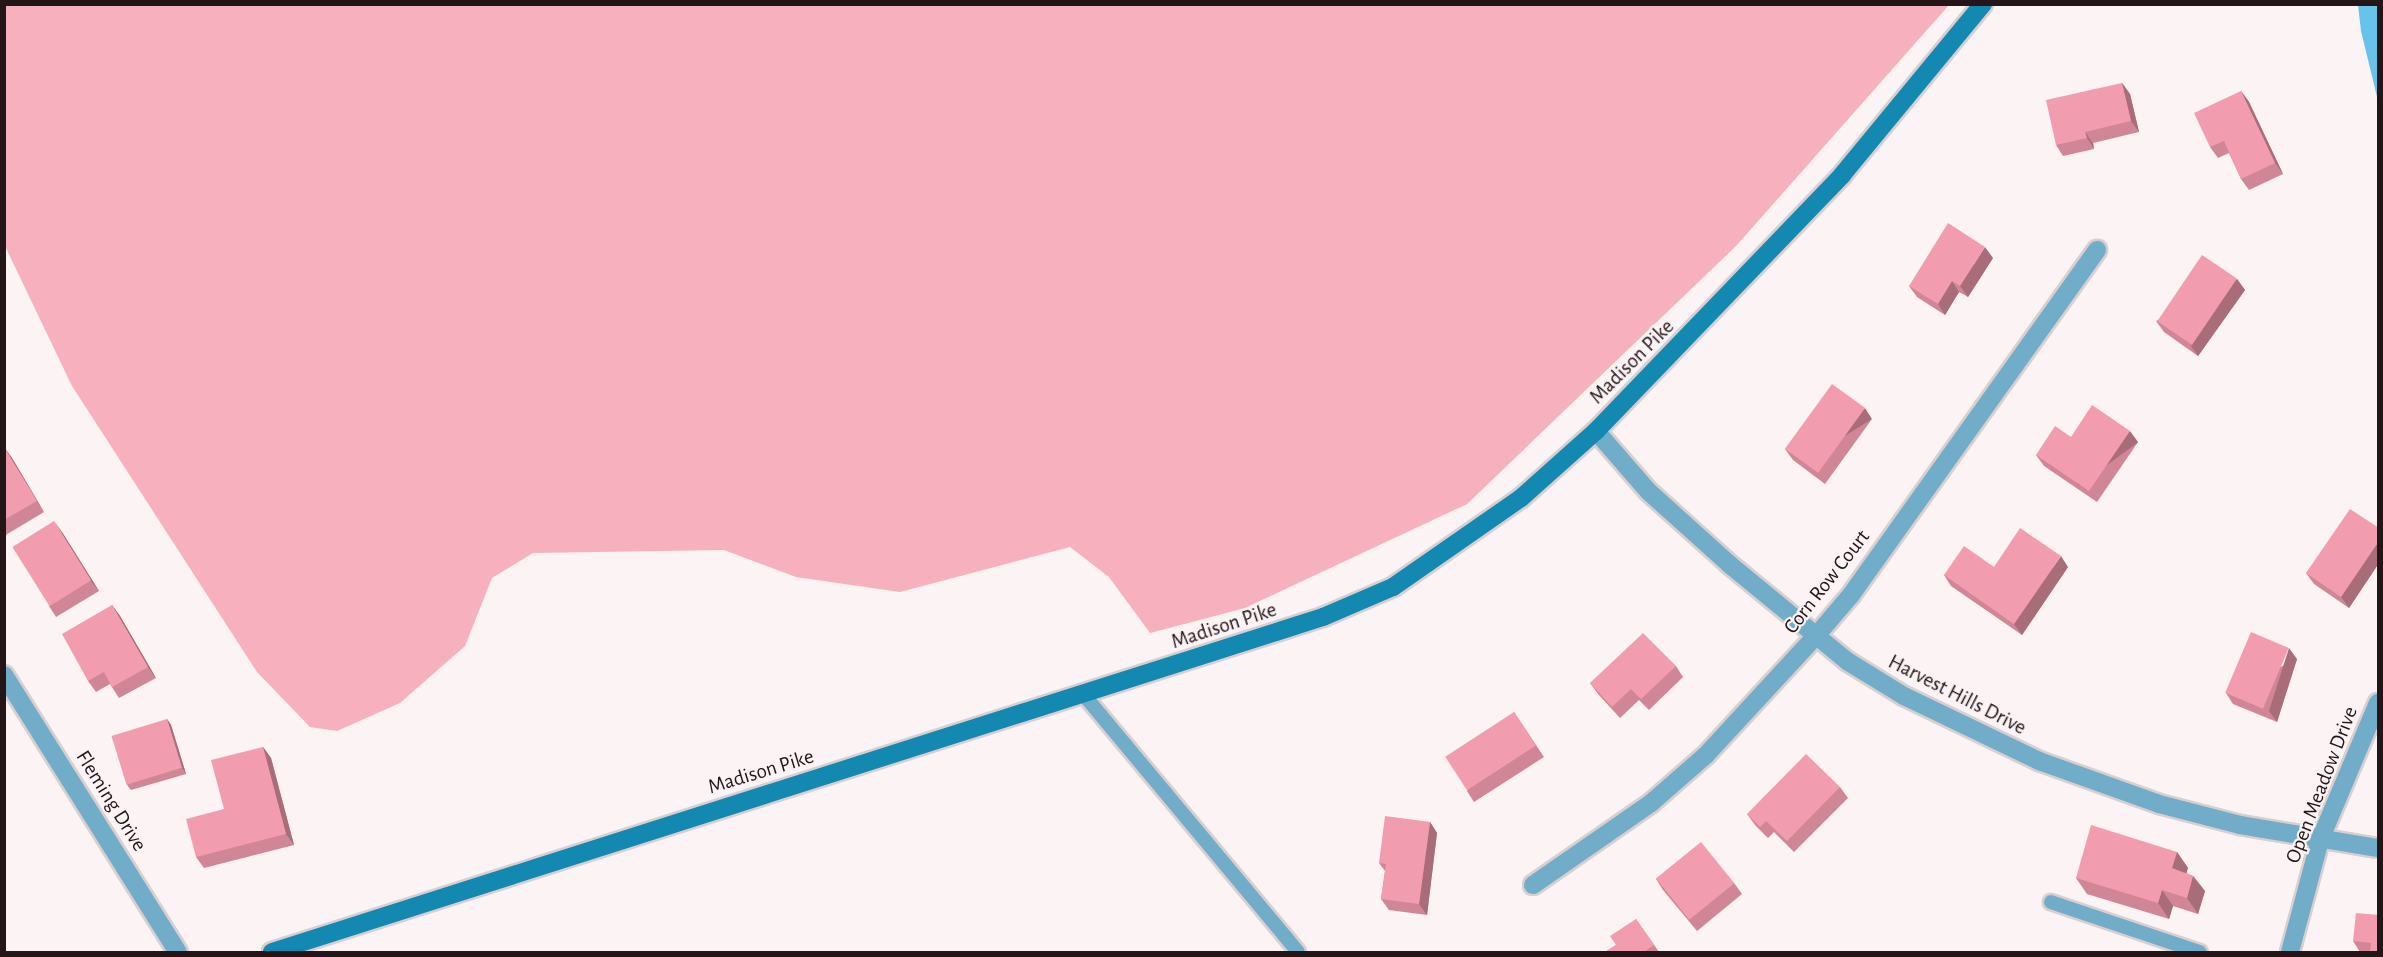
<!DOCTYPE html>
<html>
<head>
<meta charset="utf-8">
<style>
	body { margin:0 }
	#map { position:relative; width:2383px; height:957px; overflow:hidden; background:#fcf3f4; font-family:"Alegreya Sans",sans-serif }
	div>[style] { position:absolute }
	.forest>* { inset:0; background:#f6b0be }
	.water>* { inset:0; background:#68c3eb }
	.roads { filter:drop-shadow(2px 0 #d9cfd1) drop-shadow(-2px 0 #d9cfd1) drop-shadow(0 2px #d9cfd1) drop-shadow(0 -2px #d9cfd1) }
	.lane>* { height:14px; margin:-7px; padding:0 7px; transform-origin:7px; border-radius:7px; background:#71adc9 }
	.street>* { height:18px; margin:-9px; padding:0 9px; transform-origin:9px; border-radius:9px; background:#71adc9 }
	.secondary>* { height:18px; margin:-9px; padding:0 9px; transform-origin:9px; border-radius:9px; background:#1388b1 }
	.wall>* { inset:0; background:#d08696 }
	.shaded-wall>* { inset:0; background:#a96d7a; transform-origin:0 0 }
	.building>* { inset:0; background:#f29caf; transform-origin:0 0 }
	span { translate:-50% -50%; white-space:nowrap; text-align:center; line-height:1.15; -webkit-text-stroke:4.5px #fcf3f4; paint-order:stroke }
	.street-label { font-size:21px; color:#241518 }
	.frame { position:absolute; inset:0; border:6px solid #241518; pointer-events:none }
</style>
</head>
<body>
<div id="map">
	<div class="forest">
		<i style="clip-path:polygon(5px 4px,1949px 4px,1949px 5px,1736px 246px,1467px 504px,1245px 608px,1150px 633px,1109px 577px,1070px 547px,900px 592px,796px 577px,724px 550px,533px 553px,492px 578px,465px 646px,400px 703px,337px 731px,310px 727px,257px 672px,72px 386px,5px 246px)"></i>
	</div>
	<div class="water">
		<i style="clip-path:polygon(2358px 5px,2378px 5px,2378px 101px,2361px 31px)"></i>
	</div>
	<div class="roads">
		<div class="lane">
			<i style="left:1084px;top:695px;width:334px;rotate:50.2deg"></i>
			<i style="left:2051px;top:902px;width:157px;rotate:18.6deg"></i>
		</div>
		<div class="street">
			<i style="left:1596px;top:431px;width:79px;rotate:49.1deg"></i>
			<i style="left:1648px;top:491px;width:109px;rotate:42deg"></i>
			<i style="left:1729px;top:564px;width:153px;rotate:39.4deg"></i>
			<i style="left:1847px;top:661px;width:67px;rotate:31.6deg"></i>
			<i style="left:1904px;top:696px;width:150px;rotate:25.7deg"></i>
			<i style="left:2039px;top:761px;width:127px;rotate:19.7deg"></i>
			<i style="left:2159px;top:804px;width:84px;rotate:14.5deg"></i>
			<i style="left:2240px;top:825px;width:140px;rotate:9.5deg"></i>
			<i style="left:4px;top:675px;width:327px;rotate:57.9deg"></i>
			<i style="left:1533px;top:885px;width:144px;rotate:-34.8deg"></i>
			<i style="left:1651px;top:803px;width:73px;rotate:-41.1deg"></i>
			<i style="left:1706px;top:755px;width:162px;rotate:-47.3deg"></i>
			<i style="left:1816px;top:636px;width:54px;rotate:-49.5deg"></i>
			<i style="left:1851px;top:595px;width:424px;rotate:-54.5deg"></i>
			<i style="left:2290px;top:952px;width:116px;rotate:-75deg"></i>
			<i style="left:2320px;top:840px;width:149px;rotate:-67.1deg"></i>
		</div>
		<div class="secondary">
			<i style="left:272px;top:952px;width:1103px;rotate:-17.68deg"></i>
			<i style="left:1323px;top:617px;width:76px;rotate:-23.2deg"></i>
			<i style="left:1393px;top:587px;width:156px;rotate:-34.8deg"></i>
			<i style="left:1521px;top:498px;width:101px;rotate:-41.8deg"></i>
			<i style="left:1596px;top:431px;width:355px;rotate:-46.1deg"></i>
			<i style="left:1842px;top:175px;width:222px;rotate:-50.5deg"></i>
		</div>
	</div>
	<div class="wall">
		<i style="clip-path:polygon(2122px 83px,2130px 94px,2139px 132px,2093px 143px,2094px 149px,2063px 156px,2056px 145px)"></i>
		<i style="clip-path:polygon(2241px 91px,2249px 102px,2283px 174px,2249px 190px,2241px 179px,2229px 153px,2218px 158px,2210px 147px)"></i>
		<i style="clip-path:polygon(1993px 258px,1968px 297px,1959px 292px,1945px 315px,1917px 297px,1909px 286px)"></i>
		<i style="clip-path:polygon(2237px 279px,2245px 290px,2198px 356px,2164px 332px,2156px 321px)"></i>
		<i style="clip-path:polygon(1872px 419px,1825px 484px,1793px 460px,1785px 449px)"></i>
		<i style="clip-path:polygon(2071px 437px,2138px 442px,2097px 502px,2044px 466px,2036px 455px)"></i>
		<i style="clip-path:polygon(4px 447px,12px 458px,44px 512px,4px 536px)"></i>
		<i style="clip-path:polygon(2379px 528px,2379px 563px,2349px 608px,2314px 584px,2306px 573px)"></i>
		<i style="clip-path:polygon(62px 532px,99px 591px,56px 617px,49px 606px)"></i>
		<i style="clip-path:polygon(2068px 567px,2022px 635px,1951px 586px,1944px 575px)"></i>
		<i style="clip-path:polygon(112px 605px,120px 616px,156px 678px,119px 698px,110px 684px,96px 692px,88px 681px)"></i>
		<i style="clip-path:polygon(2297px 659px,2277px 722px,2233px 704px,2226px 693px)"></i>
		<i style="clip-path:polygon(1676px 666px,1683px 677px,1649px 710px,1639px 700px,1620px 718px,1598px 694px,1590px 683px)"></i>
		<i style="clip-path:polygon(1514px 712px,1544px 757px,1474px 802px,1467px 791px)"></i>
		<i style="clip-path:polygon(167px 719px,171px 725px,186px 774px,131px 790px,127px 785px)"></i>
		<i style="clip-path:polygon(263px 747px,271px 758px,294px 845px,204px 868px,196px 857px,224px 809px)"></i>
		<i style="clip-path:polygon(1840px 787px,1848px 798px,1794px 852px,1774px 832px,1768px 838px,1755px 825px,1747px 814px)"></i>
		<i style="clip-path:polygon(1430px 822px,1437px 833px,1427px 915px,1389px 910px,1381px 899px,1385px 871px,1379px 863px)"></i>
		<i style="clip-path:polygon(2177px 852px,2188px 868px,2186px 873px,2193px 876px,2205px 891px,2198px 914px,2173px 906px,2169px 919px,2087px 894px,2076px 878px)"></i>
		<i style="clip-path:polygon(1656px 879px,1734px 883px,1742px 894px,1697px 931px,1663px 890px)"></i>
		<i style="clip-path:polygon(2379px 915px,2379px 952px,2360px 952px,2353px 941px)"></i>
		<i style="clip-path:polygon(1636px 919px,1659px 952px,1605px 952px,1616px 945px)"></i>
	</div>
	<div class="shaded-wall">
		<i style="clip-path:polygon(2122px 83px,2130px 94px,2139px 132px,2131px 121px)"></i>
		<i style="clip-path:polygon(2241px 91px,2249px 102px,2283px 174px,2275px 163px)"></i>
		<i style="clip-path:polygon(2085px 132px,2093px 143px,2094px 149px,2087px 138px)"></i>
		<i style="clip-path:polygon(1985px 247px,1993px 258px,1968px 297px,1960px 286px)"></i>
		<i style="clip-path:polygon(2237px 279px,2245px 290px,2198px 356px,2191px 346px)"></i>
		<i style="clip-path:polygon(1952px 281px,1959px 292px,1945px 315px,1938px 304px)"></i>
		<i style="left:1865px;top:408px;width:13px;height:80px;rotate:58deg"></i>
		<i style="left:2130px;top:431px;width:14px;height:73px;rotate:54deg"></i>
		<i style="clip-path:polygon(4px 447px,12px 458px,44px 512px,37px 501px)"></i>
		<i style="clip-path:polygon(54px 521px,62px 532px,99px 591px,91px 581px)"></i>
		<i style="clip-path:polygon(2379px 541px,2379px 563px,2349px 608px,2341px 597px)"></i>
		<i style="clip-path:polygon(2061px 556px,2068px 567px,2022px 635px,2014px 624px)"></i>
		<i style="clip-path:polygon(112px 605px,120px 616px,156px 678px,148px 667px)"></i>
		<i style="clip-path:polygon(2289px 648px,2297px 659px,2277px 722px,2269px 711px)"></i>
		<i style="clip-path:polygon(167px 719px,171px 725px,186px 774px,182px 768px)"></i>
		<i style="clip-path:polygon(263px 747px,271px 758px,294px 845px,286px 834px)"></i>
		<i style="clip-path:polygon(1430px 822px,1437px 833px,1427px 915px,1419px 904px)"></i>
		<i style="clip-path:polygon(2177px 852px,2188px 868px,2183px 884px,2172px 868px)"></i>
		<i style="clip-path:polygon(2193px 876px,2205px 891px,2198px 914px,2187px 898px)"></i>
		<i style="clip-path:polygon(2162px 890px,2173px 906px,2169px 919px,2158px 903px)"></i>
	</div>
	<div class="building">
		<i style="clip-path:polygon(2122px 83px,2131px 121px,2085px 132px,2087px 138px,2056px 145px,2046px 100px)"></i>
		<i style="clip-path:polygon(2241px 91px,2275px 163px,2241px 179px,2224px 141px,2210px 147px,2194px 113px)"></i>
		<i style="clip-path:polygon(1948px 223px,1985px 247px,1960px 286px,1952px 281px,1938px 304px,1909px 286px)"></i>
		<i style="left:2202px;top:255px;width:42px;height:80px;rotate:34deg"></i>
		<i style="left:1832px;top:384px;width:41px;height:80px;rotate:36deg"></i>
		<i style="clip-path:polygon(2092px 405px,2130px 431px,2089px 491px,2036px 455px,2055px 426px,2071px 437px)"></i>
		<i style="clip-path:polygon(4px 447px,37px 501px,4px 520px)"></i>
		<i style="clip-path:polygon(2350px 509px,2379px 528px,2379px 541px,2341px 597px,2306px 573px)"></i>
		<i style="left:54px;top:521px;width:70px;height:49px;rotate:58deg"></i>
		<i style="clip-path:polygon(2020px 528px,2061px 556px,2014px 624px,1944px 575px,1964px 546px,1994px 567px)"></i>
		<i style="clip-path:polygon(112px 605px,148px 667px,112px 687px,104px 672px,88px 681px,62px 634px)"></i>
		<i style="left:2251px;top:632px;width:41px;height:66px;rotate:23deg"></i>
		<i style="clip-path:polygon(1643px 633px,1676px 666px,1641px 699px,1631px 689px,1612px 707px,1590px 683px)"></i>
		<i style="left:1514px;top:712px;width:40px;height:82px;rotate:57deg"></i>
		<i style="left:167px;top:719px;width:51px;height:58px;rotate:73deg"></i>
		<i style="clip-path:polygon(263px 747px,286px 834px,196px 857px,186px 819px,224px 809px,211px 760px)"></i>
		<i style="clip-path:polygon(1806px 754px,1840px 787px,1787px 841px,1766px 821px,1760px 827px,1747px 814px)"></i>
		<i style="clip-path:polygon(1385px 816px,1430px 822px,1419px 904px,1381px 899px,1386px 864px,1379px 863px)"></i>
		<i style="clip-path:polygon(2091px 825px,2177px 852px,2172px 868px,2193px 876px,2187px 898px,2162px 890px,2158px 903px,2076px 878px)"></i>
		<i style="left:1701px;top:842px;width:53px;height:58px;rotate:51deg"></i>
		<i style="clip-path:polygon(2356px 913px,2379px 915px,2379px 952px,2370px 952px,2371px 943px,2353px 941px)"></i>
		<i style="clip-path:polygon(1636px 919px,1654px 945px,1644px 952px,1605px 952px,1616px 945px,1610px 936px)"></i>
	</div>
	<div class="street-label">
		<span style="left:1632px;top:362px;rotate:-45deg">Madison Pike</span>
		<span style="left:1827px;top:582px;rotate:-52deg">Corn Row Court</span>
		<span style="left:1224px;top:626px;rotate:-18deg">Madison Pike</span>
		<span style="left:1957px;top:695px;rotate:27deg">Harvest Hills Drive</span>
		<span style="left:761px;top:772px;rotate:-17deg">Madison Pike</span>
		<span style="left:2322px;top:785px;rotate:-69deg">Open Meadow Drive</span>
		<span style="left:111px;top:801px;rotate:58deg">Fleming Drive</span>
	</div>
	<div class="frame"></div>
</div>
</body>
</html>
